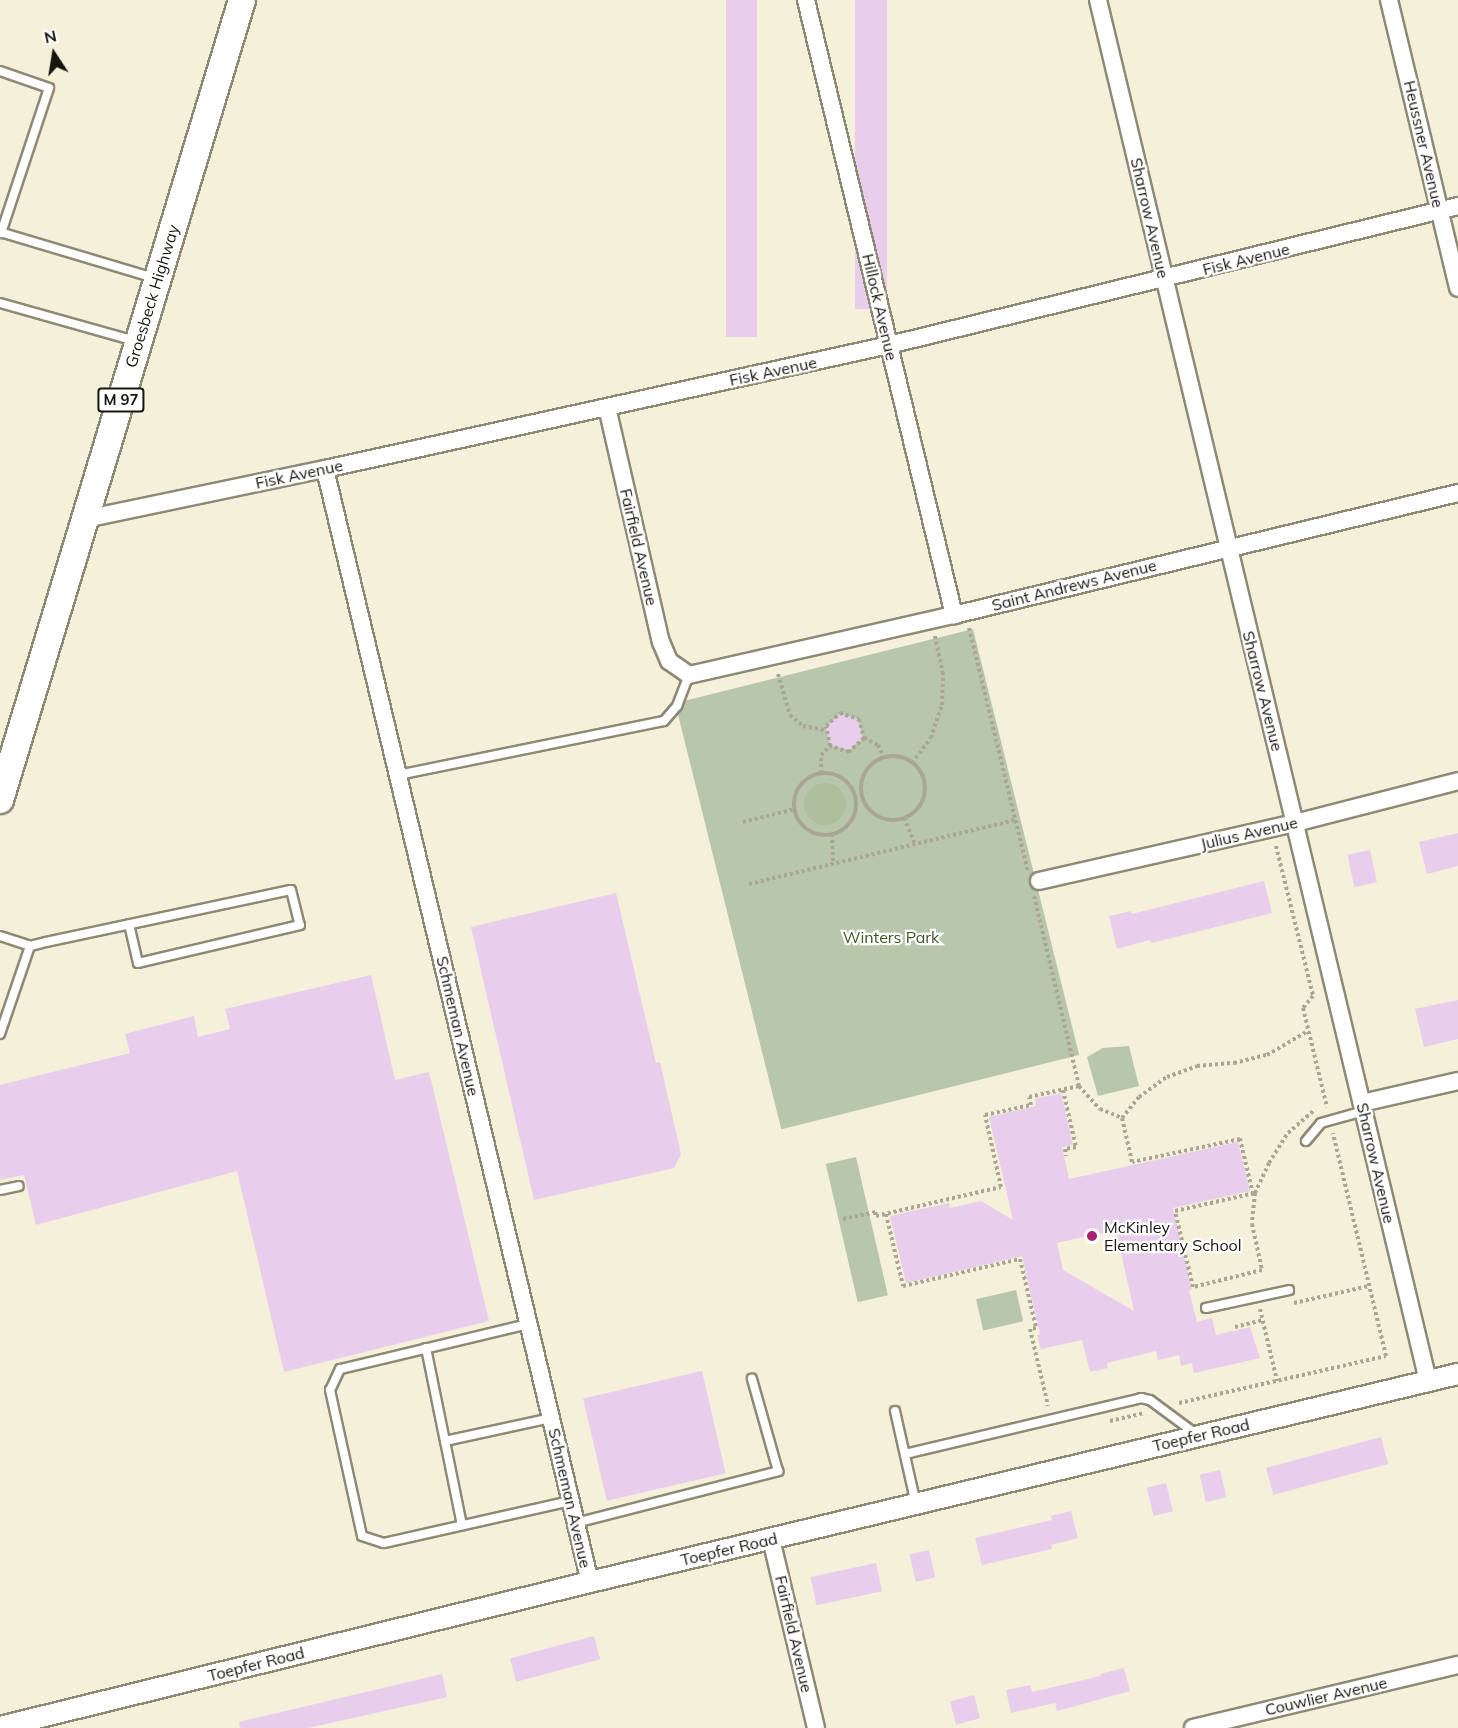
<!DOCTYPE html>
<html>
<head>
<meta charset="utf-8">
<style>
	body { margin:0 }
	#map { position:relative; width:1458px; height:1728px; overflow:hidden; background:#f4f0da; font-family:Mulish,sans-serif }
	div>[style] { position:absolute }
	.green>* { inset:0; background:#b8c6ac; transform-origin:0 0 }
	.forest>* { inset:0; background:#adbf9c }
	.round { border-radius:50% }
	.building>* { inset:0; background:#e9cded; transform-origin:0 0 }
	.path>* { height:4px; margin-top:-2px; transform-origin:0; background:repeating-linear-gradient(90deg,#a9a695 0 3px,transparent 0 6px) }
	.path>.ring { margin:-2px; padding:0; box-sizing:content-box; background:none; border:4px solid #a9a695; border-radius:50% }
	.roads { filter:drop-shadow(2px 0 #8d8975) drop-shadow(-2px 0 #8d8975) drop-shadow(0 2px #8d8975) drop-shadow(0 -2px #8d8975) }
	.service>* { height:8px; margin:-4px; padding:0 4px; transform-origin:4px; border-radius:4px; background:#fff }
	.minor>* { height:16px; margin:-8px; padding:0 8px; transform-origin:8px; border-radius:8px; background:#fff }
	.tertiary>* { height:20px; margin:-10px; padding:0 10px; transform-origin:10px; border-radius:10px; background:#fff }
	.primary>* { height:26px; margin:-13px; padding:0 13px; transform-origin:13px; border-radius:13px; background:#fff }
	.dots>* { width:16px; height:16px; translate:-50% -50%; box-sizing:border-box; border:3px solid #fff; border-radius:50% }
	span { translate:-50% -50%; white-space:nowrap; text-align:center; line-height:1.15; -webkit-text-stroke:4.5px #fff; paint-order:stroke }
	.shield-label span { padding:2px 4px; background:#fff; border:2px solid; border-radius:4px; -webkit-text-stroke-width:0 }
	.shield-label { font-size:15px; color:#17150e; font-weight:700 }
	.street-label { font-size:16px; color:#17150e }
	.park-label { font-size:16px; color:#3c5520 }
	.poi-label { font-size:16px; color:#17150e }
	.left { translate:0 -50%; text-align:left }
	.north { position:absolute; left:24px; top:24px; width:60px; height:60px; -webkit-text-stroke:4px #fff; paint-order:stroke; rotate:348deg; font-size:16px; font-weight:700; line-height:24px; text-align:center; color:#17150e }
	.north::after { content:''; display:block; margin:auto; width:21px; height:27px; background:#17150e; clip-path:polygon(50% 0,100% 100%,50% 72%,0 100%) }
</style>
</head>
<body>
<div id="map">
	<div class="green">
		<i style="left:973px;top:629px;width:439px;height:307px;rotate:76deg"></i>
		<i style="clip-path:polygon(1129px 1046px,1139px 1086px,1098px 1096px,1087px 1057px,1103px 1048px)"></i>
		<i style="left:856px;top:1157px;width:142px;height:31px;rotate:77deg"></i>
		<i style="left:1016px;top:1290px;width:32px;height:41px;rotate:77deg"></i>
	</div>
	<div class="forest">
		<i class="round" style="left:804px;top:783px;width:42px;height:42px"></i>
	</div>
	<div class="building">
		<i style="left:726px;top:0;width:31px;height:337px"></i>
		<i style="left:855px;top:0;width:32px;height:309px"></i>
		<i style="clip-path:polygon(840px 714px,858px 719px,863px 738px,849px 750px,830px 745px,826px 727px)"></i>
		<i style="clip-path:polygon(1458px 833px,1458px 866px,1427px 874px,1419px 842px)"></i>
		<i style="left:1370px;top:850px;width:33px;height:23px;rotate:78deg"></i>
		<i style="clip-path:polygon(1264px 881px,1272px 913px,1151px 943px,1150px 940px,1117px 949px,1109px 916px,1131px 911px,1132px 914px)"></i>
		<i style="clip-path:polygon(616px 893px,656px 1063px,660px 1062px,681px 1154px,674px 1168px,534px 1200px,471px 927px)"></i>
		<i style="clip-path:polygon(371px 975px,395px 1080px,429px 1072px,489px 1321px,284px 1372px,237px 1171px,36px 1225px,24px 1175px,0 1180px,0 1085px,130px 1053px,125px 1034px,194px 1016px,198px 1037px,230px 1029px,225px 1009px)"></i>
		<i style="clip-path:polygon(1458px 1000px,1458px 1039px,1424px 1047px,1415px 1009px)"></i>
		<i style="clip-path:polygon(evenodd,1061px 1093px,1073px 1145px,1062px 1147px,1069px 1179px,1238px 1142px,1250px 1191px,1173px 1208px,1192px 1290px,1189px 1291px,1197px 1322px,1212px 1318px,1216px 1335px,1250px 1327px,1260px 1358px,1194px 1373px,1192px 1363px,1181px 1366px,1179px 1355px,1158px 1360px,1156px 1351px,1107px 1363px,1108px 1368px,1090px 1372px,1082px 1340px,1041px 1349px,1037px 1335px,1040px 1335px,1022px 1256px,906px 1283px,890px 1216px,949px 1203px,950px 1208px,981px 1201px,1013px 1220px,989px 1117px,1036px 1106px,1035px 1099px,1061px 1093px,1116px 1230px,1134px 1311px,1063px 1270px,1057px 1243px,1116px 1230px)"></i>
		<i style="left:702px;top:1371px;width:105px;height:122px;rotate:77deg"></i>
		<i style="left:1381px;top:1437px;width:28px;height:119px;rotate:75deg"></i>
		<i style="left:1220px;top:1470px;width:28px;height:21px;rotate:77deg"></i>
		<i style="left:1166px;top:1483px;width:29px;height:20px;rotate:76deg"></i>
		<i style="clip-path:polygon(1071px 1511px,1078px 1538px,1051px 1545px,1052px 1549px,982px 1565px,975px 1538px,1052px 1520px,1051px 1516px)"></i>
		<i style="left:929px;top:1550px;width:28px;height:20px;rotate:77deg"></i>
		<i style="left:876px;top:1563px;width:29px;height:67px;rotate:78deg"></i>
		<i style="left:594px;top:1636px;width:24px;height:87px;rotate:75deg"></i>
		<i style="clip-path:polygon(1124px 1668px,1130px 1691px,1057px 1711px,1055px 1703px,1011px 1713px,1006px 1690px,1030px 1685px,1032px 1692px,1101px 1676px,1100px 1674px)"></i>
		<i style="clip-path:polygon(442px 1674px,447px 1697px,308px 1728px,240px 1728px,239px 1722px)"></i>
		<i style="left:974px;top:1695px;width:24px;height:25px;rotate:75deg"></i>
	</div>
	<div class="path">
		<i style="left:969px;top:628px;width:250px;rotate:76.4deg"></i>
		<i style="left:778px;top:674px;width:43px;rotate:73.7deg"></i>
		<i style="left:790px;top:715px;width:17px;rotate:40deg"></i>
		<i style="left:803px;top:726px;width:23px;rotate:10deg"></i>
		<i style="left:840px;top:713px;width:20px;rotate:18deg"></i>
		<i style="left:859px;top:719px;width:20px;rotate:75deg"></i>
		<i style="left:864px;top:738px;width:21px;rotate:137deg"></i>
		<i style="left:849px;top:752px;width:20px;rotate:-162deg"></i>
		<i style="left:830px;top:746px;width:20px;rotate:-101deg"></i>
		<i style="left:826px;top:726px;width:19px;rotate:-43deg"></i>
		<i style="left:864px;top:738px;width:16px;rotate:27deg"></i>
		<i style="left:878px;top:745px;width:14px;rotate:65deg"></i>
		<i class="ring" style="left:861px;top:756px;width:60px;height:60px"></i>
		<i style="left:912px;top:763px;width:31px;rotate:-53deg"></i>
		<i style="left:931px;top:738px;width:35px;rotate:-72deg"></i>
		<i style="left:942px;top:705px;width:31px;rotate:-88deg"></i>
		<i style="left:943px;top:674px;width:39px;rotate:-102deg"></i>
		<i style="left:821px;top:773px;width:18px;rotate:-90deg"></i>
		<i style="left:821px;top:755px;width:13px;rotate:-45deg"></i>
		<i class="ring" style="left:794px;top:773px;width:58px;height:58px"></i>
		<i style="left:904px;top:818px;width:28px;rotate:67deg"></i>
		<i style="left:743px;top:822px;width:54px;rotate:-14deg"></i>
		<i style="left:832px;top:834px;width:29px;rotate:88deg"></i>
		<i style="left:1276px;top:846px;width:154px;rotate:76.1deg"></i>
		<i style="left:1313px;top:996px;width:16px;rotate:130deg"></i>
		<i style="left:1303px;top:1008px;width:102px;rotate:76.4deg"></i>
		<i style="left:749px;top:884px;width:275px;rotate:-13.5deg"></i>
		<i style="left:1079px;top:1086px;width:31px;rotate:48deg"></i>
		<i style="left:1100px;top:1109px;width:24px;rotate:22deg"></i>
		<i style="left:1063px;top:1090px;width:58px;rotate:77.2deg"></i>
		<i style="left:1076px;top:1147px;width:11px;rotate:170deg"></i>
		<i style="left:1065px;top:1149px;width:7px;rotate:82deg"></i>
		<i style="left:1255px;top:1193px;width:33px;rotate:-65deg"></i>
		<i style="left:1269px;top:1163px;width:36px;rotate:-58deg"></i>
		<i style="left:1288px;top:1133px;width:35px;rotate:-41deg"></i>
		<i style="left:1255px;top:1193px;width:31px;rotate:96deg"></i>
		<i style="left:1252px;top:1224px;width:47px;rotate:77.7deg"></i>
		<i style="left:1262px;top:1270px;width:71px;rotate:166.2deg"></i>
		<i style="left:1193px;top:1287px;width:78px;rotate:-103.3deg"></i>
		<i style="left:1175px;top:1211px;width:82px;rotate:-12.7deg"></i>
		<i style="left:1253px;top:1194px;width:57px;rotate:-103.3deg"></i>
		<i style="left:1240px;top:1139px;width:110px;rotate:168deg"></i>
		<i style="left:1132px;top:1162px;width:45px;rotate:-102.8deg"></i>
		<i style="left:1122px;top:1118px;width:27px;rotate:-51deg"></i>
		<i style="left:1139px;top:1097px;width:34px;rotate:-36deg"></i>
		<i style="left:1167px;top:1077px;width:32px;rotate:-20deg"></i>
		<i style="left:1197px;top:1066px;width:37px;rotate:-5deg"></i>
		<i style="left:1234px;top:1063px;width:34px;rotate:-14deg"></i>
		<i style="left:1267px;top:1055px;width:48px;rotate:-30.3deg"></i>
		<i style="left:886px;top:1214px;width:74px;rotate:76.7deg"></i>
		<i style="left:903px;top:1286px;width:120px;rotate:-13deg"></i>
		<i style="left:1020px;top:1259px;width:71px;rotate:76.9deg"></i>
		<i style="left:1036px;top:1328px;width:6px;rotate:171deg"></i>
		<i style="left:1030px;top:1329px;width:79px;rotate:76.8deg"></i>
		<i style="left:843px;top:1219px;width:33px;rotate:-12deg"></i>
		<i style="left:875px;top:1212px;width:4px;rotate:76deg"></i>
		<i style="left:876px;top:1216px;width:128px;rotate:-13.1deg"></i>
		<i style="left:1001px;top:1187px;width:74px;rotate:-102.5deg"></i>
		<i style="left:985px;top:1115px;width:47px;rotate:-12.3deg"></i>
		<i style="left:1031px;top:1105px;width:8px;rotate:-104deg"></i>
		<i style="left:1029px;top:1097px;width:51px;rotate:-12.4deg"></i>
		<i style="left:1079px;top:1086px;width:195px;rotate:-103.3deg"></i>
		<i style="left:1294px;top:1303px;width:77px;rotate:-12.8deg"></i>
		<i style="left:1260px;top:1309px;width:74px;rotate:76.7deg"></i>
		<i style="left:1235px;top:1327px;width:29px;rotate:-14deg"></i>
		<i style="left:1179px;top:1403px;width:212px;rotate:-12.8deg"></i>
		<i style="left:1386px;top:1356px;width:229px;rotate:-103.4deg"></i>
		<i style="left:1110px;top:1421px;width:35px;rotate:-13deg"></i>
	</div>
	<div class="roads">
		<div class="service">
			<i style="left:0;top:71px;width:52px;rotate:19.1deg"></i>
			<i style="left:49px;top:88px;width:153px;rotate:108.3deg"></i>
			<i style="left:0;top:232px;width:161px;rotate:16.6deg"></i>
			<i style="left:0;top:303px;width:140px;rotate:15.7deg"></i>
			<i style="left:398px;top:775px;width:271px;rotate:-11.5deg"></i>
			<i style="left:664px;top:721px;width:20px;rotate:-49deg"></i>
			<i style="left:677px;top:706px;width:33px;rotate:-69deg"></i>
			<i style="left:0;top:936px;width:32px;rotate:18deg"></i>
			<i style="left:30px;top:946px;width:93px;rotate:108.8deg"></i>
			<i style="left:30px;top:946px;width:16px;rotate:-14deg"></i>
			<i style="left:46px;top:942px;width:250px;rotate:-12deg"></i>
			<i style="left:291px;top:890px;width:36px;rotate:76deg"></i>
			<i style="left:300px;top:925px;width:166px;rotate:166.8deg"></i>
			<i style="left:138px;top:963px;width:40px;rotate:-103deg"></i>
			<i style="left:1306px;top:1141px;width:23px;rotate:-50deg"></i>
			<i style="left:1321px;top:1123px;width:45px;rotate:-15.6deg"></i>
			<i style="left:0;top:1190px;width:19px;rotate:-12deg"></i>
			<i style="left:1206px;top:1308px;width:85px;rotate:-12.2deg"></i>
			<i style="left:528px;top:1324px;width:193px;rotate:166.5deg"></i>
			<i style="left:340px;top:1369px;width:23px;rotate:115deg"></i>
			<i style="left:330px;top:1390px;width:149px;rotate:77.6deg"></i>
			<i style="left:362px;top:1536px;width:23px;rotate:18deg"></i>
			<i style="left:384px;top:1543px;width:191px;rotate:-12.7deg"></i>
			<i style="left:426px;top:1348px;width:95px;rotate:78.5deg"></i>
			<i style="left:445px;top:1441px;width:108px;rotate:-12.2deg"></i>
			<i style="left:895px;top:1411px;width:95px;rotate:77.3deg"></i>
			<i style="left:445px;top:1441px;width:86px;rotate:78.6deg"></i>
			<i style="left:905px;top:1454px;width:243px;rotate:-13.3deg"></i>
			<i style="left:1141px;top:1398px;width:9px;rotate:13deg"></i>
			<i style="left:1150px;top:1400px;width:57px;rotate:36.5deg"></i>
			<i style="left:576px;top:1523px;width:209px;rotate:-14.4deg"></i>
			<i style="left:778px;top:1471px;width:96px;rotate:-105.8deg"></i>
		</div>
		<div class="minor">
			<i style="left:806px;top:0;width:633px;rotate:76.47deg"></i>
			<i style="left:1098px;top:0;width:1420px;rotate:76.56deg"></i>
			<i style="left:1389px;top:0;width:296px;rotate:76.5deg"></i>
			<i style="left:607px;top:407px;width:241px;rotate:77.1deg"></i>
			<i style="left:661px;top:642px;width:21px;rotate:67deg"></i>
			<i style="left:669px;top:661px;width:24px;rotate:35deg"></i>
			<i style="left:689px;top:675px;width:272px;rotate:-12.8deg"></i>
			<i style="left:954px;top:615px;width:519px;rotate:-13.61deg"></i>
			<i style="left:325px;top:469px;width:1144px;rotate:76.61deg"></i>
			<i style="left:85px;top:519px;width:245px;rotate:-11.8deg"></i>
			<i style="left:325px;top:469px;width:577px;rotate:-12.4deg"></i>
			<i style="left:889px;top:345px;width:586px;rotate:-13.73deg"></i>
			<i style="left:1039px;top:881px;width:262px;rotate:-12.8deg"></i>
			<i style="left:1295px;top:823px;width:168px;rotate:-14.4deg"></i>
			<i style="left:1362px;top:1103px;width:98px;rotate:-12.9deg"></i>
			<i style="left:771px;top:1539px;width:194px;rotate:76.6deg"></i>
			<i style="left:1193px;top:1728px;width:272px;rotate:-13.4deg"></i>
		</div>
		<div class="tertiary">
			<i style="left:0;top:1727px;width:608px;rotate:-13.81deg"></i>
			<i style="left:590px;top:1582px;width:893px;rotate:-13.48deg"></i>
		</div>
		<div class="primary">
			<i style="left:0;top:800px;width:836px;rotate:-73.17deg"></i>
		</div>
	</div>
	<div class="dots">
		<i style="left:1092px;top:1236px;background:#a62371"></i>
	</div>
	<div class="shield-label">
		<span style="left:121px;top:400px">M 97</span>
	</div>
	<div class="street-label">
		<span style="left:1424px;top:144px;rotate:77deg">Heussner Avenue</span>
		<span style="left:1150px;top:218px;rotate:77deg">Sharrow Avenue</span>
		<span style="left:1246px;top:259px;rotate:-14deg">Fisk Avenue</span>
		<span style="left:152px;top:296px;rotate:-73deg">Groesbeck Highway</span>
		<span style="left:880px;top:307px;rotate:77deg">Hillock Avenue</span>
		<span style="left:773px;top:371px;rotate:-12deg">Fisk Avenue</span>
		<span style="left:299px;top:474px;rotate:-12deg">Fisk Avenue</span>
		<span style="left:639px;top:547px;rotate:77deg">Fairfield Avenue</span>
		<span style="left:1074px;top:585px;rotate:-14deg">Saint Andrews Avenue</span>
		<span style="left:1263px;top:691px;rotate:76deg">Sharrow Avenue</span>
		<span style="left:1249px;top:833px;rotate:-13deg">Julius Avenue</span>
		<span style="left:458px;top:1026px;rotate:77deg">Schmeman Avenue</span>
		<span style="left:1376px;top:1163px;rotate:77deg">Sharrow Avenue</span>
		<span style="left:1201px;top:1435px;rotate:-13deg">Toepfer Road</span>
		<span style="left:570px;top:1498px;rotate:77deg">Schmeman Avenue</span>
		<span style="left:729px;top:1549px;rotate:-13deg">Toepfer Road</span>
		<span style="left:794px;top:1634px;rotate:77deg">Fairfield Avenue</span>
		<span style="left:256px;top:1664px;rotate:-14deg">Toepfer Road</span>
		<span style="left:1326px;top:1696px;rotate:-13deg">Couwlier Avenue</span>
	</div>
	<div class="park-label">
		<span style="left:891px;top:937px">Winters Park</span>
	</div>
	<div class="poi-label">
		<span class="left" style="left:1104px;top:1236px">McKinley<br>Elementary School</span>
	</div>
	<div class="north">N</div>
</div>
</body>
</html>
